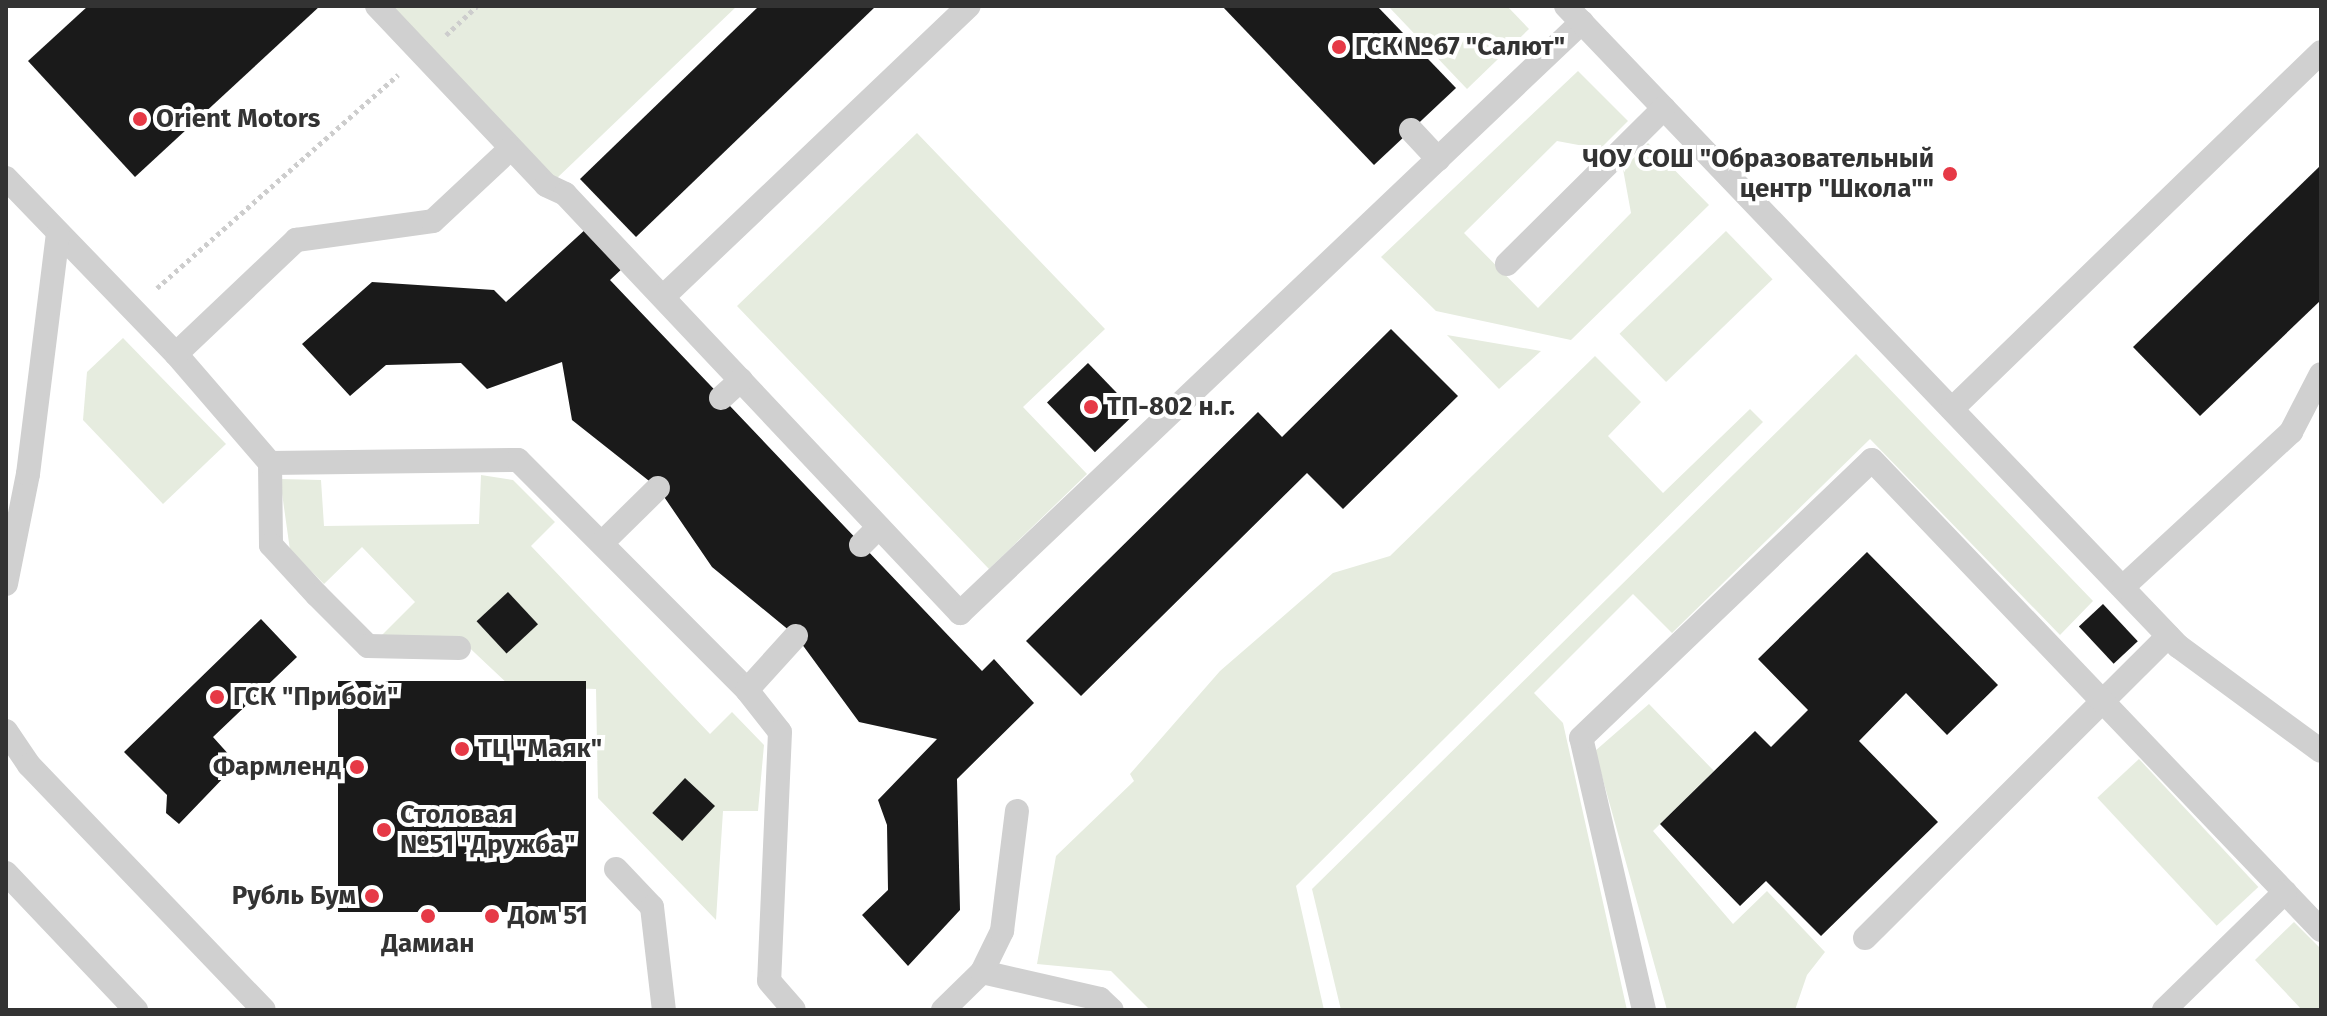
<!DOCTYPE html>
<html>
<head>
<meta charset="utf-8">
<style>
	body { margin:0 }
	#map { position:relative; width:2327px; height:1016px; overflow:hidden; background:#fff; font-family:"Fira Sans",sans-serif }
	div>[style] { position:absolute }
	.green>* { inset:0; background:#e6ecdf; transform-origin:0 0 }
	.building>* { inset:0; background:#1a1a1a; transform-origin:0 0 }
	.path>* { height:5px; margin-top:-2.5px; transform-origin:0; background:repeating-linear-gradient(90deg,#cdcdcd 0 4px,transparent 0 8px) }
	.service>* { height:24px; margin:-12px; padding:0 12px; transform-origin:12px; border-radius:12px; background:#d0d0d0 }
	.dots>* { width:22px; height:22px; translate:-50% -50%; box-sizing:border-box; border:4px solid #fff; border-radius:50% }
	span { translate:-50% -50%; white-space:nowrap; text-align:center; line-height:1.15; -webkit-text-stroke:8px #fff; paint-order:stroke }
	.poi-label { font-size:26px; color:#333; font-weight:700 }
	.left { translate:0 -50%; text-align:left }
	.right { translate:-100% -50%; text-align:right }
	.frame { position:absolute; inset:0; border:8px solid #333; pointer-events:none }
</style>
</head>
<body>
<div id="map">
	<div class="green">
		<i style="clip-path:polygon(390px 6px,737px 6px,556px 179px)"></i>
		<i style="clip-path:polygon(1388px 6px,1507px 6px,1529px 29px,1467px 89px)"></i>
		<i style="clip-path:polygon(1578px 71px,1628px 121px,1600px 149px,1557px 141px,1464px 233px,1538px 308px,1631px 213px,1623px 169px,1648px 143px,1709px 205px,1571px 340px,1436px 311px,1381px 257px)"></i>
		<i style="clip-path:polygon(917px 133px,1105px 329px,1023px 407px,1087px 474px,989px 569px,737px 306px)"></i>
		<i style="left:1726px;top:231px;width:67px;height:148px;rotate:46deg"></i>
		<i style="clip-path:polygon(1447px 335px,1541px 351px,1499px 389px)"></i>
		<i style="clip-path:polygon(123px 338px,226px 444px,163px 504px,83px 420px,87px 372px)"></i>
		<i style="clip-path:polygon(1856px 354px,2093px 601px,2060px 635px,1870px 439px,1672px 633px,1633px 594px,1534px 693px,1563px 723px,1627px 1010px,1341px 1010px,1312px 889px)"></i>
		<i style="clip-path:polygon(1595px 356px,1641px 402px,1608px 436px,1663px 493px,1750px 409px,1763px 422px,1296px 886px,1324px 1010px,1150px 1010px,1111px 971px,1037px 964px,1056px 856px,1134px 781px,1130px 774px,1220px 671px,1333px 573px,1390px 556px)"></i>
		<i style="clip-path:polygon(481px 475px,513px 480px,555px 522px,531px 546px,710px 734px,732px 712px,764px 745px,758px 811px,723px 811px,716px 920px,598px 798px,596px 689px,510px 686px,458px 637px,378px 639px,415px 602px,362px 547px,324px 584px,290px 550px,280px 479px,321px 480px,324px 526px,479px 524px)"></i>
		<i style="clip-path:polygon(1649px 704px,1714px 771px,1653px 831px,1733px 924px,1767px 891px,1825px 952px,1807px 975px,1795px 1010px,1667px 1010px,1595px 751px)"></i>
		<i style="left:2139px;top:759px;width:175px;height:57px;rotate:47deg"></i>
		<i style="clip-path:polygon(2294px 922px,2321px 949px,2321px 1010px,2302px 1010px,2255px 960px)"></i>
	</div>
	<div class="building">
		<i style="clip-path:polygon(88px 6px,320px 6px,135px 177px,28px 61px)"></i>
		<i style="clip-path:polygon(759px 6px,876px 6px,636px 237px,580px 179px)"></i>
		<i style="clip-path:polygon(1222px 6px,1377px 6px,1456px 88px,1374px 165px)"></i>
		<i style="clip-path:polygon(2321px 165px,2321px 300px,2200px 416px,2133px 347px)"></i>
		<i style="clip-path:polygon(587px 228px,624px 267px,610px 280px,982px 671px,994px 659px,1034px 703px,957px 779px,960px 910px,908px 966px,862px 915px,888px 890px,887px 825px,878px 800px,937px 739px,859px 722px,796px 636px,712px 567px,658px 488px,572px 420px,562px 362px,487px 389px,461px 363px,386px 365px,350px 396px,302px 344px,372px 282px,494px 290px,506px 302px)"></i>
		<i style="clip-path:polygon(1391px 329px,1458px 396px,1343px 509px,1307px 473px,1081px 696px,1026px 641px,1258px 412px,1282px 437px)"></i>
		<i style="left:1088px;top:363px;width:69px;height:57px;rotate:46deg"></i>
		<i style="clip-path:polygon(1867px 552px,1998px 685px,1947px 735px,1906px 693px,1859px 741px,1938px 822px,1821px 936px,1766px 881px,1740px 906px,1660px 824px,1755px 731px,1771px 747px,1808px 710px,1758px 659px)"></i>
		<i style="left:508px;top:592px;width:44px;height:43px;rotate:47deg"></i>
		<i style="left:2103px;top:604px;width:51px;height:33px;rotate:47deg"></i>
		<i style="clip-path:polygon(261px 619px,297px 657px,213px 737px,231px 757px,230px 771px,179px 824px,166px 813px,167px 795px,124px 752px)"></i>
		<i style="left:338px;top:681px;width:248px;height:231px"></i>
		<i style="left:685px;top:778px;width:41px;height:48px;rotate:43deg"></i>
	</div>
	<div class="path">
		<i style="left:446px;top:35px;width:42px;rotate:-43.1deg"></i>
		<i style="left:157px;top:288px;width:322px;rotate:-41.5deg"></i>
	</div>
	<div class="service">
		<i style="left:377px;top:6px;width:246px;rotate:46.6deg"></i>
		<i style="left:546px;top:185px;width:21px;rotate:25deg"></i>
		<i style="left:565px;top:194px;width:576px;rotate:46.69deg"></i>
		<i style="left:960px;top:613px;width:858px;rotate:-43.54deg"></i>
		<i style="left:1566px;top:6px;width:886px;rotate:46.28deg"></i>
		<i style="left:2178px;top:646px;width:177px;rotate:36.3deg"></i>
		<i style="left:1411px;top:130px;width:40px;rotate:47deg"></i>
		<i style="left:6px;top:178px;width:245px;rotate:46deg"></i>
		<i style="left:176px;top:354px;width:144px;rotate:49.2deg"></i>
		<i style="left:270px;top:463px;width:82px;rotate:89.3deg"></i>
		<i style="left:271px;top:545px;width:68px;rotate:47.4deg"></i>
		<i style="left:317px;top:595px;width:72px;rotate:45deg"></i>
		<i style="left:368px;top:646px;width:91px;rotate:1.3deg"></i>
		<i style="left:1507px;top:264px;width:221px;rotate:-44.8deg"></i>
		<i style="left:663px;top:297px;width:422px;rotate:-43.6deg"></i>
		<i style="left:176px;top:354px;width:166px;rotate:-43.5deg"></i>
		<i style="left:296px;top:240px;width:138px;rotate:-7.9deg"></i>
		<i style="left:433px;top:221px;width:105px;rotate:-43.1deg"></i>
		<i style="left:721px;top:398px;width:27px;rotate:-42deg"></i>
		<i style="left:1952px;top:409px;width:513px;rotate:-44.05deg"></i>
		<i style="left:270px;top:463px;width:248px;rotate:-0.7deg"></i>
		<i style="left:518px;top:460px;width:325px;rotate:45.1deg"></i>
		<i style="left:747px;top:690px;width:53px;rotate:51.8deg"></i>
		<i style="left:780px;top:732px;width:249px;rotate:92.5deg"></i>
		<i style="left:769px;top:981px;width:38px;rotate:49deg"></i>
		<i style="left:603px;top:542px;width:77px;rotate:-44.5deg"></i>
		<i style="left:861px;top:545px;width:25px;rotate:-45deg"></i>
		<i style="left:6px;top:584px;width:112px;rotate:-78.7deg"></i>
		<i style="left:28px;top:474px;width:243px;rotate:-82.9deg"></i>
		<i style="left:2123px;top:587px;width:229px;rotate:-42.7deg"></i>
		<i style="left:2291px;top:432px;width:65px;rotate:-62.7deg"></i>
		<i style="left:747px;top:690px;width:73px;rotate:-47.8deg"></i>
		<i style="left:6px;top:731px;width:41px;rotate:55.9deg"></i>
		<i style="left:29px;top:765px;width:339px;rotate:46.2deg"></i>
		<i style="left:616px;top:869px;width:52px;rotate:46.5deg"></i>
		<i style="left:652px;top:907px;width:104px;rotate:83.4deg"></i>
		<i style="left:6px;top:873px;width:189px;rotate:46.5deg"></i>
		<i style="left:1865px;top:938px;width:428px;rotate:-44.9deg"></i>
		<i style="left:982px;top:972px;width:121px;rotate:12.9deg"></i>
		<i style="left:1100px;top:999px;width:16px;rotate:43deg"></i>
		<i style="left:943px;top:1010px;width:54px;rotate:-44.3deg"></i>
		<i style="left:982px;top:972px;width:46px;rotate:-64deg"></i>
		<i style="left:1002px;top:931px;width:121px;rotate:-82.9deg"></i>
		<i style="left:1644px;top:1010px;width:279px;rotate:-103deg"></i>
		<i style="left:1581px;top:738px;width:402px;rotate:-43.7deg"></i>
		<i style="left:1872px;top:460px;width:650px;rotate:46.31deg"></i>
		<i style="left:2164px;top:1010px;width:169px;rotate:-44.3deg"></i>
	</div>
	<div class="dots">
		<i style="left:1339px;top:47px;background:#e63946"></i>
		<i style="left:140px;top:119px;background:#e63946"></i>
		<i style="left:1950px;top:174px;background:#e63946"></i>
		<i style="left:1091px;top:407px;background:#e63946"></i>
		<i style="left:217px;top:697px;background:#e63946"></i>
		<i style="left:462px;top:749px;background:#e63946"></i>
		<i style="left:357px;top:767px;background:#e63946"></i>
		<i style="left:384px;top:830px;background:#e63946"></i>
		<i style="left:372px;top:896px;background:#e63946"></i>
		<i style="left:428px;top:916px;background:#e63946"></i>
		<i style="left:492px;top:916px;background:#e63946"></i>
	</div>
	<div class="poi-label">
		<span class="left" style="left:1355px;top:47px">ГСК №67 "Салют"</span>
		<span class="left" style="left:156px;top:119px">Orient Motors</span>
		<span class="right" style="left:1934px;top:174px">ЧОУ СОШ "Образовательный<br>центр "Школа""</span>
		<span class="left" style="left:1107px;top:407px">ТП-802 н.г.</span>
		<span class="left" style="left:233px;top:697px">ГСК "Прибой"</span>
		<span class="left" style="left:478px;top:749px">ТЦ "Маяк"</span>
		<span class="right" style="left:341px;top:767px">Фармленд</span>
		<span class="left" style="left:400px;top:830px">Столовая<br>№51 "Дружба"</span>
		<span class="right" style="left:356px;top:896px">Рубль Бум</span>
		<span class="left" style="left:508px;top:916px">Дом 51</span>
		<span style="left:428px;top:944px">Дамиан</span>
	</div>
	<div class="frame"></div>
</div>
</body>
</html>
